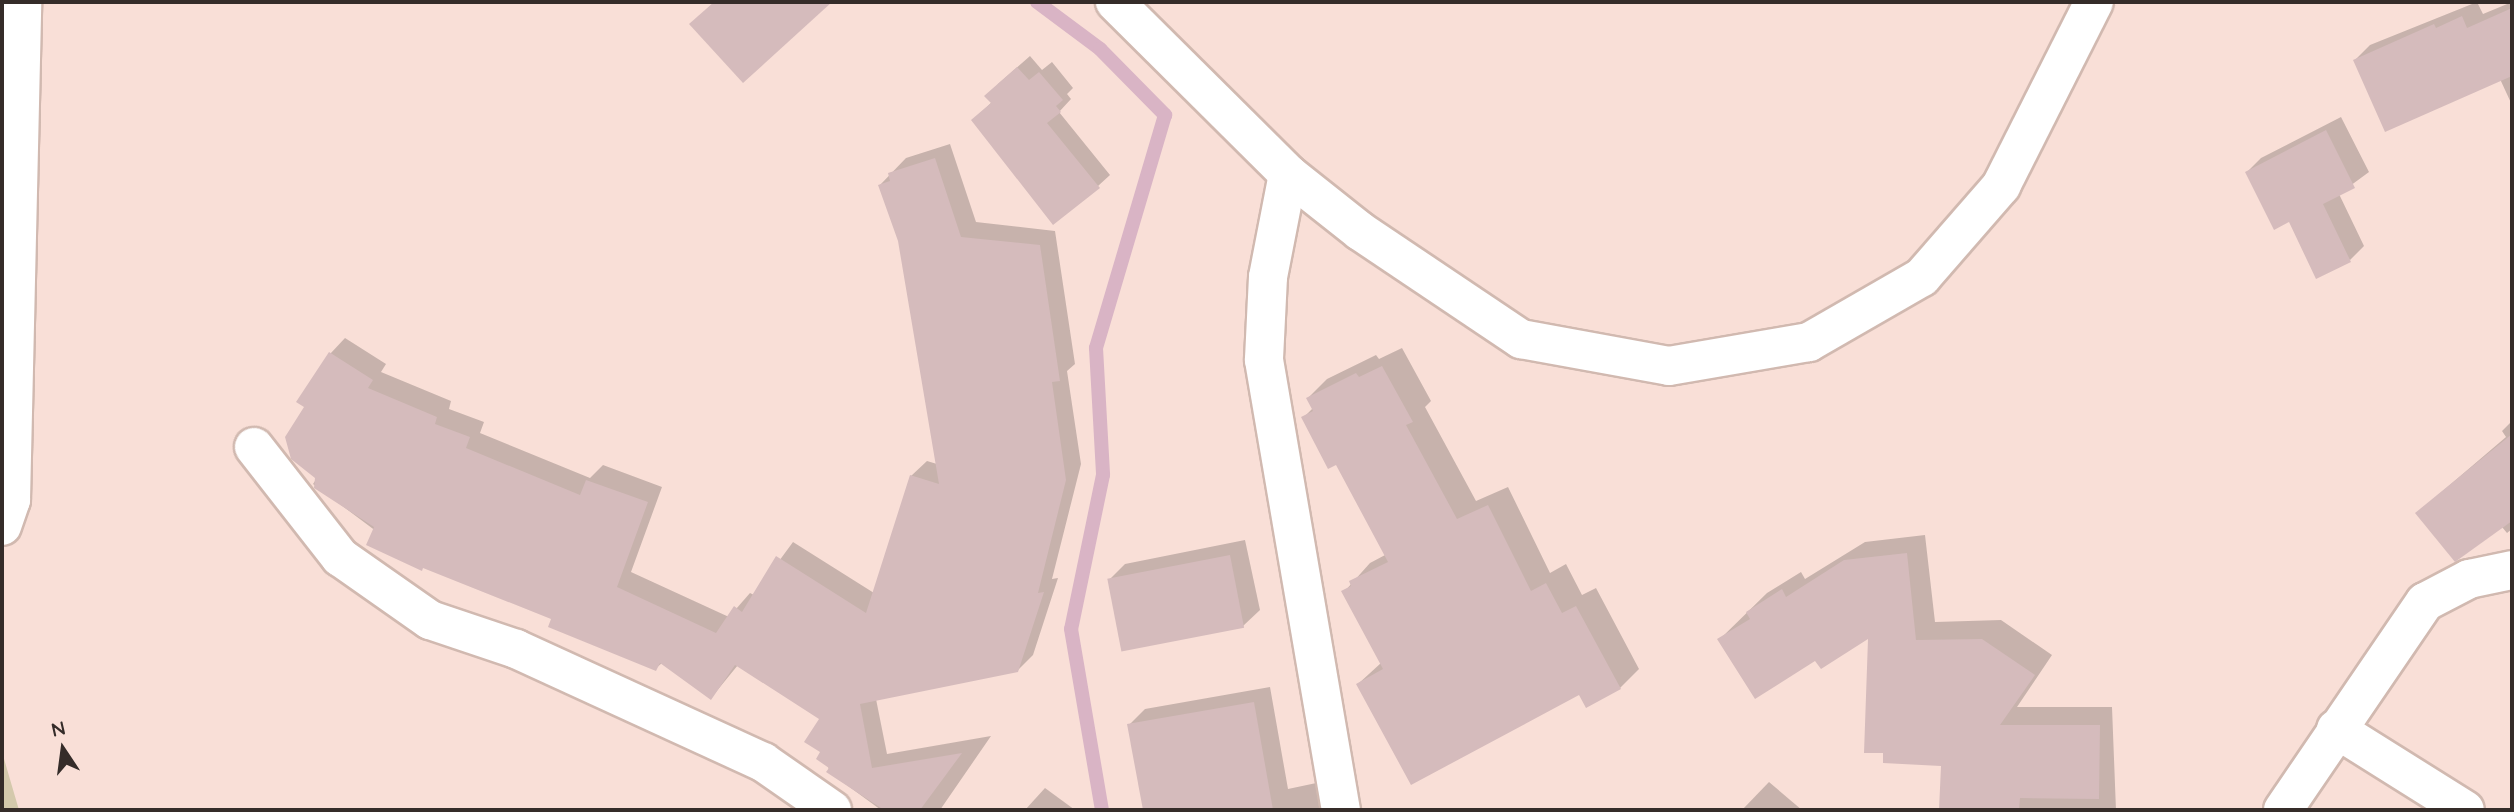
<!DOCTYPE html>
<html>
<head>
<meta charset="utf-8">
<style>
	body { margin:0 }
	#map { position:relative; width:2514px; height:812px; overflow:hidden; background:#f9dfd7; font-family:Quicksand,sans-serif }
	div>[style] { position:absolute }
	.green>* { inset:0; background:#d4c9ac }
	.shadow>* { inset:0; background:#0003 }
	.stream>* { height:14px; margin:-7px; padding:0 7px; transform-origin:7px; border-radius:7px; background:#d9b4c5 }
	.building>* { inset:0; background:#d5bbbc; transform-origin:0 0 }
	.roads { filter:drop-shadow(2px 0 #d1b9b0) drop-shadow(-2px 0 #d1b9b0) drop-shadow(0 2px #d1b9b0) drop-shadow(0 -2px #d1b9b0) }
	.minor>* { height:38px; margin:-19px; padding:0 19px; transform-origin:19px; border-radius:19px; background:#fff }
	span { translate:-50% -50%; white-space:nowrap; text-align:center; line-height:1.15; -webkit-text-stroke:7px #f9dfd7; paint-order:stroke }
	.frame { position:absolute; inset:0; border:4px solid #352c29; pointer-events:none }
	.north { position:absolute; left:28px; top:714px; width:70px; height:70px; -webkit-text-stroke:5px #f9dfd7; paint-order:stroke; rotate:347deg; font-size:19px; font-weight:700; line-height:28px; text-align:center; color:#352c29 }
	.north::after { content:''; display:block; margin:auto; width:24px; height:32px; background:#352c29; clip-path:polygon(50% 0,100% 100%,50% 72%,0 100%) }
</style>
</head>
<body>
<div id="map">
	<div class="green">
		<i style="clip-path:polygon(2px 752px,19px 810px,20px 810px,2px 810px)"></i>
	</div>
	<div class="shadow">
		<i style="clip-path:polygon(715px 2px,830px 2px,743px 80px,707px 9px)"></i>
		<i style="clip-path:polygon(2477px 2px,2483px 14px,2512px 2px,2512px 105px,2500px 79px,2355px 60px,2370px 45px)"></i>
		<i style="clip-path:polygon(1030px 56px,1042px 70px,1052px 62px,1073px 88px,1067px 94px,1071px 99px,1059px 112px,1110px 175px,1098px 186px,973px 120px,992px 102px,998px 84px)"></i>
		<i style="clip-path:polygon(2341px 117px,2369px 172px,2339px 194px,2364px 246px,2350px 260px,2290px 220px,2247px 172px,2261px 158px)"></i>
		<i style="clip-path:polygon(950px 144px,976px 222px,1055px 231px,1075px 364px,1067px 371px,1081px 464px,1052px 579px,1058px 578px,1033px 655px,1017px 671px,876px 699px,887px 754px,991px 736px,940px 810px,881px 810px,829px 772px,822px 718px,738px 665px,711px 698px,662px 663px,655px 669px,553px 618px,424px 567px,313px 484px,317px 478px,306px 407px,330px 354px,345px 338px,386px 364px,381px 372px,451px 401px,449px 409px,484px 422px,480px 433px,590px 478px,603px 465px,662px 487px,631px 572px,729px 617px,750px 593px,754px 595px,793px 542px,874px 593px,911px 476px,927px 461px,937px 464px,900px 241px,880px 185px,906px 158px)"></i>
		<i style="clip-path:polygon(1402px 348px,1431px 401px,1425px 407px,1476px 501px,1508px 487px,1550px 573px,1566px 564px,1582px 595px,1596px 588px,1639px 669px,1620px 688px,1580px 693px,1358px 684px,1381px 663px,1344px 592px,1370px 563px,1387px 554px,1337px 463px,1303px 418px,1313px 408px,1308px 398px,1327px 379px,1376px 355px,1379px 359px)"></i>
		<i style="clip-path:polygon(2512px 421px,2512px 529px,2507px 533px,2502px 527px,2417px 513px,2506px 437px,2502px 431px)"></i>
		<i style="clip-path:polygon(1925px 535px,1935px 622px,2001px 620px,2052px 655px,2017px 707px,2112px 707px,2116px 810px,1941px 810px,1942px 764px,1869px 636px,1815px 659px,1719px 640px,1767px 593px,1801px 572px,1805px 579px,1865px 542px)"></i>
		<i style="clip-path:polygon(1245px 540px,1260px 610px,1243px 626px,1109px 580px,1125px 564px)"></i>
		<i style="clip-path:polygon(1270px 687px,1288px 789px,1321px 782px,1327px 810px,1148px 810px,1129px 725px,1145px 709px)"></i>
		<i style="clip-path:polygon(1769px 782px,1802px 810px,1742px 810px)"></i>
		<i style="clip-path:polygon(1045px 788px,1075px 810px,1025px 810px)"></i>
	</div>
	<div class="stream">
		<i style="left:1037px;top:2px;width:79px;rotate:36.7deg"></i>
		<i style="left:1100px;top:49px;width:93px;rotate:45.4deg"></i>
		<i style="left:1165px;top:115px;width:243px;rotate:106.5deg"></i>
		<i style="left:1096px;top:348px;width:127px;rotate:86.8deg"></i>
		<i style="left:1103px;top:475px;width:157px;rotate:101.7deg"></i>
		<i style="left:1071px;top:629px;width:184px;rotate:80.3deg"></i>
	</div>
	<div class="building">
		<i style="clip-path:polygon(714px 2px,832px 2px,743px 83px,689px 24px)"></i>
		<i style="clip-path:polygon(2512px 8px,2512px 76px,2385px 132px,2353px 60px,2434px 24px,2436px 28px,2462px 16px,2467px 28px)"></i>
		<i style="clip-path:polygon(1017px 67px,1029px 80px,1039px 72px,1063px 100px,1056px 106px,1061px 112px,1047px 123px,1100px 188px,1053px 225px,971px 120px,991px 103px,984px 96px)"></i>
		<i style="clip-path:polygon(2326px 130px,2355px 188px,2323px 204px,2351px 262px,2316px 279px,2289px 222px,2274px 230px,2245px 172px)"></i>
		<i style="clip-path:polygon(935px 158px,961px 237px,1040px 245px,1060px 381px,1052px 382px,1066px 480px,1038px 593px,1044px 592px,1018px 672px,860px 704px,872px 768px,962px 753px,920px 810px,884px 810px,826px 772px,829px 768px,816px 759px,820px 752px,804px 742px,819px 719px,735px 665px,711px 700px,660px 663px,656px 671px,548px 627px,551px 619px,423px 568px,422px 571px,366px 545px,374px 527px,314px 488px,315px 478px,291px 459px,285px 437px,304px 407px,296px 402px,329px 352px,373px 380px,368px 388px,437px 417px,435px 424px,470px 437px,466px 448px,580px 495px,586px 480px,648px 502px,617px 587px,716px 633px,734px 606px,742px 612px,776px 556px,866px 613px,910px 475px,939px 484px,898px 241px,878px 185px,890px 181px,888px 173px)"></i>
		<i style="clip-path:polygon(1382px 366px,1413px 422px,1406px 425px,1457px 519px,1488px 505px,1531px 591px,1546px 583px,1562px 613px,1576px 606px,1621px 689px,1586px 708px,1579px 695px,1411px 785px,1356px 684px,1383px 669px,1341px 591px,1351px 586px,1349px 581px,1388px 562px,1336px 465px,1328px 469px,1301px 417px,1313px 411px,1306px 398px,1356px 373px,1359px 377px)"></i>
		<i style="clip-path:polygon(2512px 434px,2512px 521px,2455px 562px,2415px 513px)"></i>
		<i style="clip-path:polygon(1907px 553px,1916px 640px,1982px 639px,2035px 675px,2000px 725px,2100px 725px,2099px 799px,2020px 798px,2019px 810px,1939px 810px,1941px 766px,1883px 763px,1883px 753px,1864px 753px,1868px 639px,1821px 669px,1815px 661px,1755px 699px,1717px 639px,1750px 619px,1746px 612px,1782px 589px,1786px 597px,1844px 560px)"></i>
		<i style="left:1230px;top:555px;width:74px;height:125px;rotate:79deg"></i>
		<i style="clip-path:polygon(1254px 702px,1273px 810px,1143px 810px,1127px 724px)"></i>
	</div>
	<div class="roads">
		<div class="minor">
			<i style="left:1115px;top:2px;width:244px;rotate:44.8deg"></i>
			<i style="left:1288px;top:174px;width:92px;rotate:38.4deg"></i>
			<i style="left:1360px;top:231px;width:194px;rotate:33.9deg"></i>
			<i style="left:1521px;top:339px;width:150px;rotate:10.3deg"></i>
			<i style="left:1669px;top:366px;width:142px;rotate:-9.7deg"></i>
			<i style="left:1809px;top:342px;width:130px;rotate:-29.9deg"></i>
			<i style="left:1922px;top:277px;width:121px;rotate:-49deg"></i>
			<i style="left:2001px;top:186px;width:206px;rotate:-63.2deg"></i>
			<i style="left:1288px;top:174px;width:105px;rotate:101deg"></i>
			<i style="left:1268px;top:277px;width:83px;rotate:92.8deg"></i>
			<i style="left:1264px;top:360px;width:457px;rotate:80.3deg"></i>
			<i style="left:254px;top:447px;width:140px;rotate:52deg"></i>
			<i style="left:340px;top:557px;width:110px;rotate:35deg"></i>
			<i style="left:430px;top:620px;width:91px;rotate:18.6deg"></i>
			<i style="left:516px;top:649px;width:272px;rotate:24.6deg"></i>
			<i style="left:763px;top:762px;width:84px;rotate:34.8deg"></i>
			<i style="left:2px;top:526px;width:28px;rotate:-71deg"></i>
			<i style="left:11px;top:500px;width:498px;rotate:-88.7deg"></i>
			<i style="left:2336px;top:729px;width:152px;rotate:32.1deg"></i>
			<i style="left:2283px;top:810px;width:252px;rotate:-55.7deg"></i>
			<i style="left:2425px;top:602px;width:50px;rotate:-27.6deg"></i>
			<i style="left:2469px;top:579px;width:44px;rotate:-11.8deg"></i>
		</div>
	</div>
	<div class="frame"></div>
	<div class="north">N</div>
</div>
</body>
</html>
